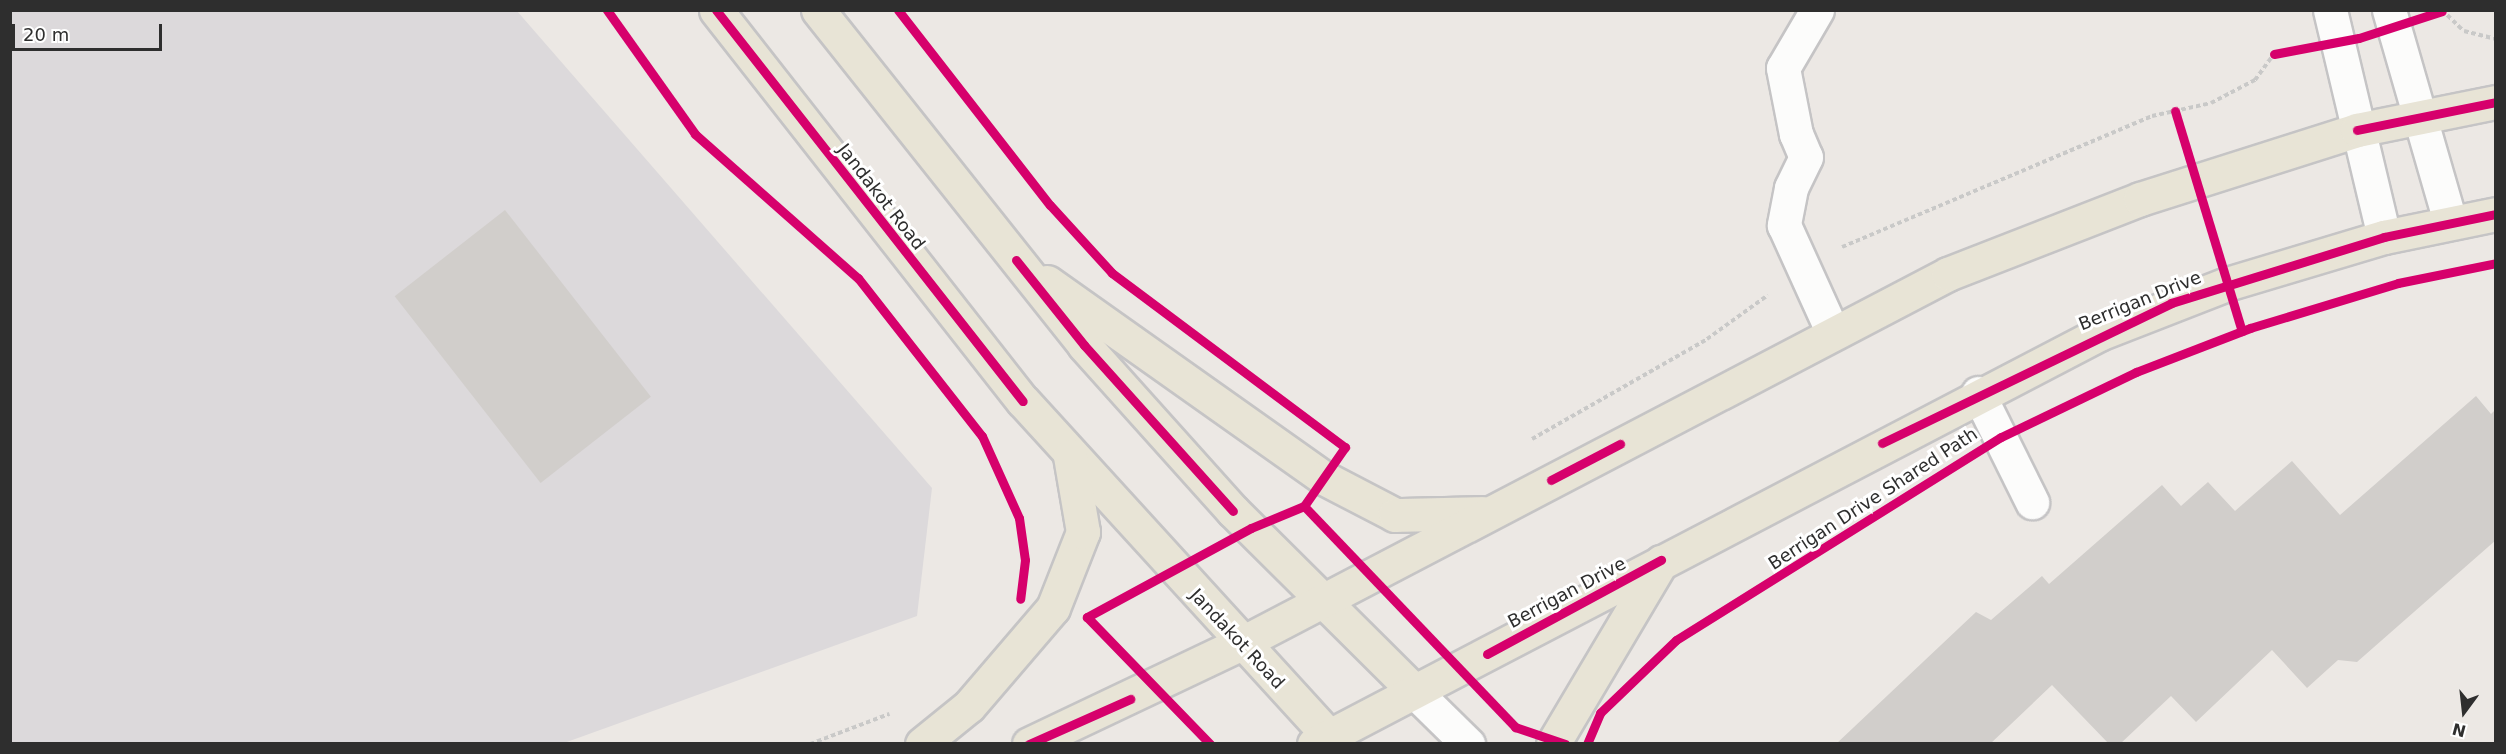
<!DOCTYPE html>
<html>
<head>
<meta charset="utf-8">
<style>
	body { margin:0 }
	#map { position:relative; width:2506px; height:754px; overflow:hidden; background:#ece8e4; font-family:"DejaVu Sans",sans-serif }
	div>[style] { position:absolute }
	.industrial>* { inset:0; background:#dcd9db }
	.building>* { inset:0; background:#d1cecb; transform-origin:0 0 }
	.path>* { height:4px; margin-top:-2px; transform-origin:0; background:repeating-linear-gradient(90deg,#c9c9c8 0 4.5px,transparent 0 7.5px) }
	.roads { filter:drop-shadow(2px 0 #c5c4c5) drop-shadow(-2px 0 #c5c4c5) drop-shadow(0 2px #c5c4c5) drop-shadow(0 -2px #c5c4c5) }
	.minor>* { height:33px; margin:-16.5px; padding:0 16.5px; transform-origin:16.5px; border-radius:16.5px; background:#fcfcfb }
	.major>* { height:33px; margin:-16.5px; padding:0 16.5px; transform-origin:16.5px; border-radius:16.5px; background:#e8e4d6 }
	.cycleway>* { height:9px; margin:-4.5px; padding:0 4.5px; transform-origin:4.5px; border-radius:4.5px; background:#d6006c }
	span { translate:-50% -50%; white-space:nowrap; text-align:center; line-height:1.15; -webkit-text-stroke:6px #fff; paint-order:stroke }
	.street-label { font-size:18px; color:#2e2e2e }
	.frame { position:absolute; inset:0; border:12px solid #2e2e2e; pointer-events:none }
	.north { position:absolute; left:2434px; top:682px; width:60px; height:60px; -webkit-text-stroke:4px #fff; paint-order:stroke; rotate:195deg; font-size:16px; font-weight:700; line-height:24px; text-align:center; color:#2e2e2e }
	.north::after { content:''; display:block; margin:auto; width:21px; height:27px; background:#2e2e2e; clip-path:polygon(50% 0,100% 100%,50% 72%,0 100%) }
	.scale { position:absolute; left:12px; top:24px; width:150px; height:27px; box-sizing:border-box; border:3px solid #2e2e2e; border-top:0; padding-left:8px; font-size:18px; line-height:21px; white-space:nowrap; color:#2e2e2e; -webkit-text-stroke:4px #fff; paint-order:stroke }
</style>
</head>
<body>
<div id="map">
	<div class="industrial">
		<i style="clip-path:polygon(10px 11px,517px 11px,932px 488px,917px 616px,564px 743px,11px 743px)"></i>
	</div>
	<div class="building">
		<i style="left:505px;top:210px;width:237px;height:140px;rotate:52deg"></i>
		<i style="clip-path:polygon(2476px 396px,2491px 414px,2496px 409px,2496px 540px,2357px 662px,2338px 660px,2307px 688px,2272px 650px,2196px 722px,2171px 696px,2120px 744px,2109px 744px,2052px 685px,1990px 744px,1836px 744px,1976px 612px,1991px 620px,2042px 576px,2049px 584px,2162px 485px,2181px 506px,2208px 482px,2235px 511px,2292px 461px,2340px 515px)"></i>
	</div>
	<div class="path">
		<i style="left:2442px;top:10px;width:30px;rotate:44deg"></i>
		<i style="left:2464px;top:31px;width:33px;rotate:14deg"></i>
		<i style="left:1842px;top:247px;width:337px;rotate:-22.9deg"></i>
		<i style="left:2152px;top:116px;width:60px;rotate:-12.4deg"></i>
		<i style="left:2211px;top:103px;width:50px;rotate:-27.6deg"></i>
		<i style="left:2255px;top:80px;width:32px;rotate:-54deg"></i>
		<i style="left:1532px;top:439px;width:202px;rotate:-29.7deg"></i>
		<i style="left:1707px;top:339px;width:75px;rotate:-35.8deg"></i>
		<i style="left:810px;top:744px;width:85px;rotate:-20.8deg"></i>
	</div>
	<div class="roads">
		<div class="minor">
			<i style="left:1817px;top:10px;width:67px;rotate:120.4deg"></i>
			<i style="left:1783px;top:68px;width:67px;rotate:78.9deg"></i>
			<i style="left:1796px;top:134px;width:25px;rotate:67deg"></i>
			<i style="left:1806px;top:157px;width:34px;rotate:116deg"></i>
			<i style="left:1791px;top:188px;width:38px;rotate:101deg"></i>
			<i style="left:1784px;top:225px;width:116px;rotate:65.6deg"></i>
			<i style="left:2330px;top:10px;width:233px;rotate:76.6deg"></i>
			<i style="left:2389px;top:10px;width:221px;rotate:73.9deg"></i>
			<i style="left:1978px;top:393px;width:122px;rotate:63.6deg"></i>
			<i style="left:1414px;top:691px;width:76px;rotate:44.5deg"></i>
		</div>
		<div class="major">
			<i style="left:716px;top:10px;width:497px;rotate:51.9deg"></i>
			<i style="left:1023px;top:401px;width:454px;rotate:47.6deg"></i>
			<i style="left:818px;top:10px;width:428px;rotate:51.5deg"></i>
			<i style="left:1084px;top:345px;width:223px;rotate:48.1deg"></i>
			<i style="left:1233px;top:511px;width:255px;rotate:44.8deg"></i>
			<i style="left:1047px;top:282px;width:339px;rotate:35.3deg"></i>
			<i style="left:1324px;top:478px;width:80px;rotate:27.5deg"></i>
			<i style="left:1395px;top:515px;width:87px;rotate:-1.3deg"></i>
			<i style="left:922px;top:744px;width:60px;rotate:-39deg"></i>
			<i style="left:969px;top:706px;width:129px;rotate:-49.4deg"></i>
			<i style="left:1053px;top:608px;width:82px;rotate:-68.5deg"></i>
			<i style="left:1083px;top:532px;width:77px;rotate:-99.7deg"></i>
			<i style="left:1029px;top:744px;width:233px;rotate:-25.4deg"></i>
			<i style="left:1240px;top:644px;width:799px;rotate:-27.59deg"></i>
			<i style="left:1948px;top:274px;width:206px;rotate:-21.3deg"></i>
			<i style="left:2140px;top:199px;width:228px;rotate:-17.6deg"></i>
			<i style="left:2357px;top:130px;width:142px;rotate:-11.4deg"></i>
			<i style="left:1314px;top:744px;width:886px;rotate:-27.58deg"></i>
			<i style="left:2099px;top:334px;width:137px;rotate:-21.3deg"></i>
			<i style="left:2227px;top:284px;width:164px;rotate:-16.7deg"></i>
			<i style="left:2384px;top:237px;width:114px;rotate:-11.6deg"></i>
			<i style="left:1553px;top:744px;width:212px;rotate:-59.3deg"></i>
		</div>
	</div>
	<div class="cycleway">
		<i style="left:607px;top:10px;width:152px;rotate:54.6deg"></i>
		<i style="left:695px;top:134px;width:217px;rotate:41.5deg"></i>
		<i style="left:858px;top:278px;width:201px;rotate:51.9deg"></i>
		<i style="left:982px;top:436px;width:90px;rotate:65.7deg"></i>
		<i style="left:1019px;top:518px;width:42px;rotate:81.9deg"></i>
		<i style="left:1025px;top:560px;width:39px;rotate:97deg"></i>
		<i style="left:716px;top:10px;width:497px;rotate:51.9deg"></i>
		<i style="left:898px;top:10px;width:247px;rotate:52.1deg"></i>
		<i style="left:1050px;top:205px;width:92px;rotate:47.6deg"></i>
		<i style="left:1112px;top:273px;width:291px;rotate:36.8deg"></i>
		<i style="left:1345px;top:447px;width:72px;rotate:124.8deg"></i>
		<i style="left:1304px;top:506px;width:57px;rotate:157.5deg"></i>
		<i style="left:1251px;top:528px;width:187px;rotate:151.5deg"></i>
		<i style="left:1087px;top:617px;width:177px;rotate:45.9deg"></i>
		<i style="left:2274px;top:54px;width:86px;rotate:-10.7deg"></i>
		<i style="left:2359px;top:38px;width:87px;rotate:-18deg"></i>
		<i style="left:2175px;top:111px;width:230px;rotate:73.1deg"></i>
		<i style="left:2357px;top:130px;width:142px;rotate:-11.4deg"></i>
		<i style="left:1016px;top:260px;width:109px;rotate:51.3deg"></i>
		<i style="left:1084px;top:345px;width:223px;rotate:48.1deg"></i>
		<i style="left:1882px;top:443px;width:321px;rotate:-25.8deg"></i>
		<i style="left:2171px;top:303px;width:223px;rotate:-17.2deg"></i>
		<i style="left:2384px;top:237px;width:114px;rotate:-11.6deg"></i>
		<i style="left:1551px;top:480px;width:78px;rotate:-27.6deg"></i>
		<i style="left:1304px;top:506px;width:306px;rotate:46.3deg"></i>
		<i style="left:1515px;top:727px;width:53px;rotate:18.8deg"></i>
		<i style="left:1487px;top:654px;width:198px;rotate:-28.4deg"></i>
		<i style="left:1029px;top:744px;width:111px;rotate:-24deg"></i>
		<i style="left:1587px;top:744px;width:34px;rotate:-67deg"></i>
		<i style="left:1600px;top:713px;width:105px;rotate:-43.8deg"></i>
		<i style="left:1676px;top:640px;width:383px;rotate:-32deg"></i>
		<i style="left:2001px;top:437px;width:150px;rotate:-25.7deg"></i>
		<i style="left:2136px;top:372px;width:122px;rotate:-21.1deg"></i>
		<i style="left:2250px;top:328px;width:155px;rotate:-16.9deg"></i>
		<i style="left:2398px;top:283px;width:100px;rotate:-11.5deg"></i>
	</div>
	<div class="street-label">
		<span style="left:881px;top:197px;rotate:52deg">Jandakot Road</span>
		<span style="left:2140px;top:301px;rotate:-22deg">Berrigan Drive</span>
		<span style="left:1873px;top:499px;rotate:-33deg">Berrigan Drive Shared Path</span>
		<span style="left:1567px;top:593px;rotate:-28deg">Berrigan Drive</span>
		<span style="left:1237px;top:639px;rotate:47deg">Jandakot Road</span>
	</div>
	<div class="frame"></div>
	<div class="north">N</div>
	<div class="scale">20 m</div>
</div>
</body>
</html>
